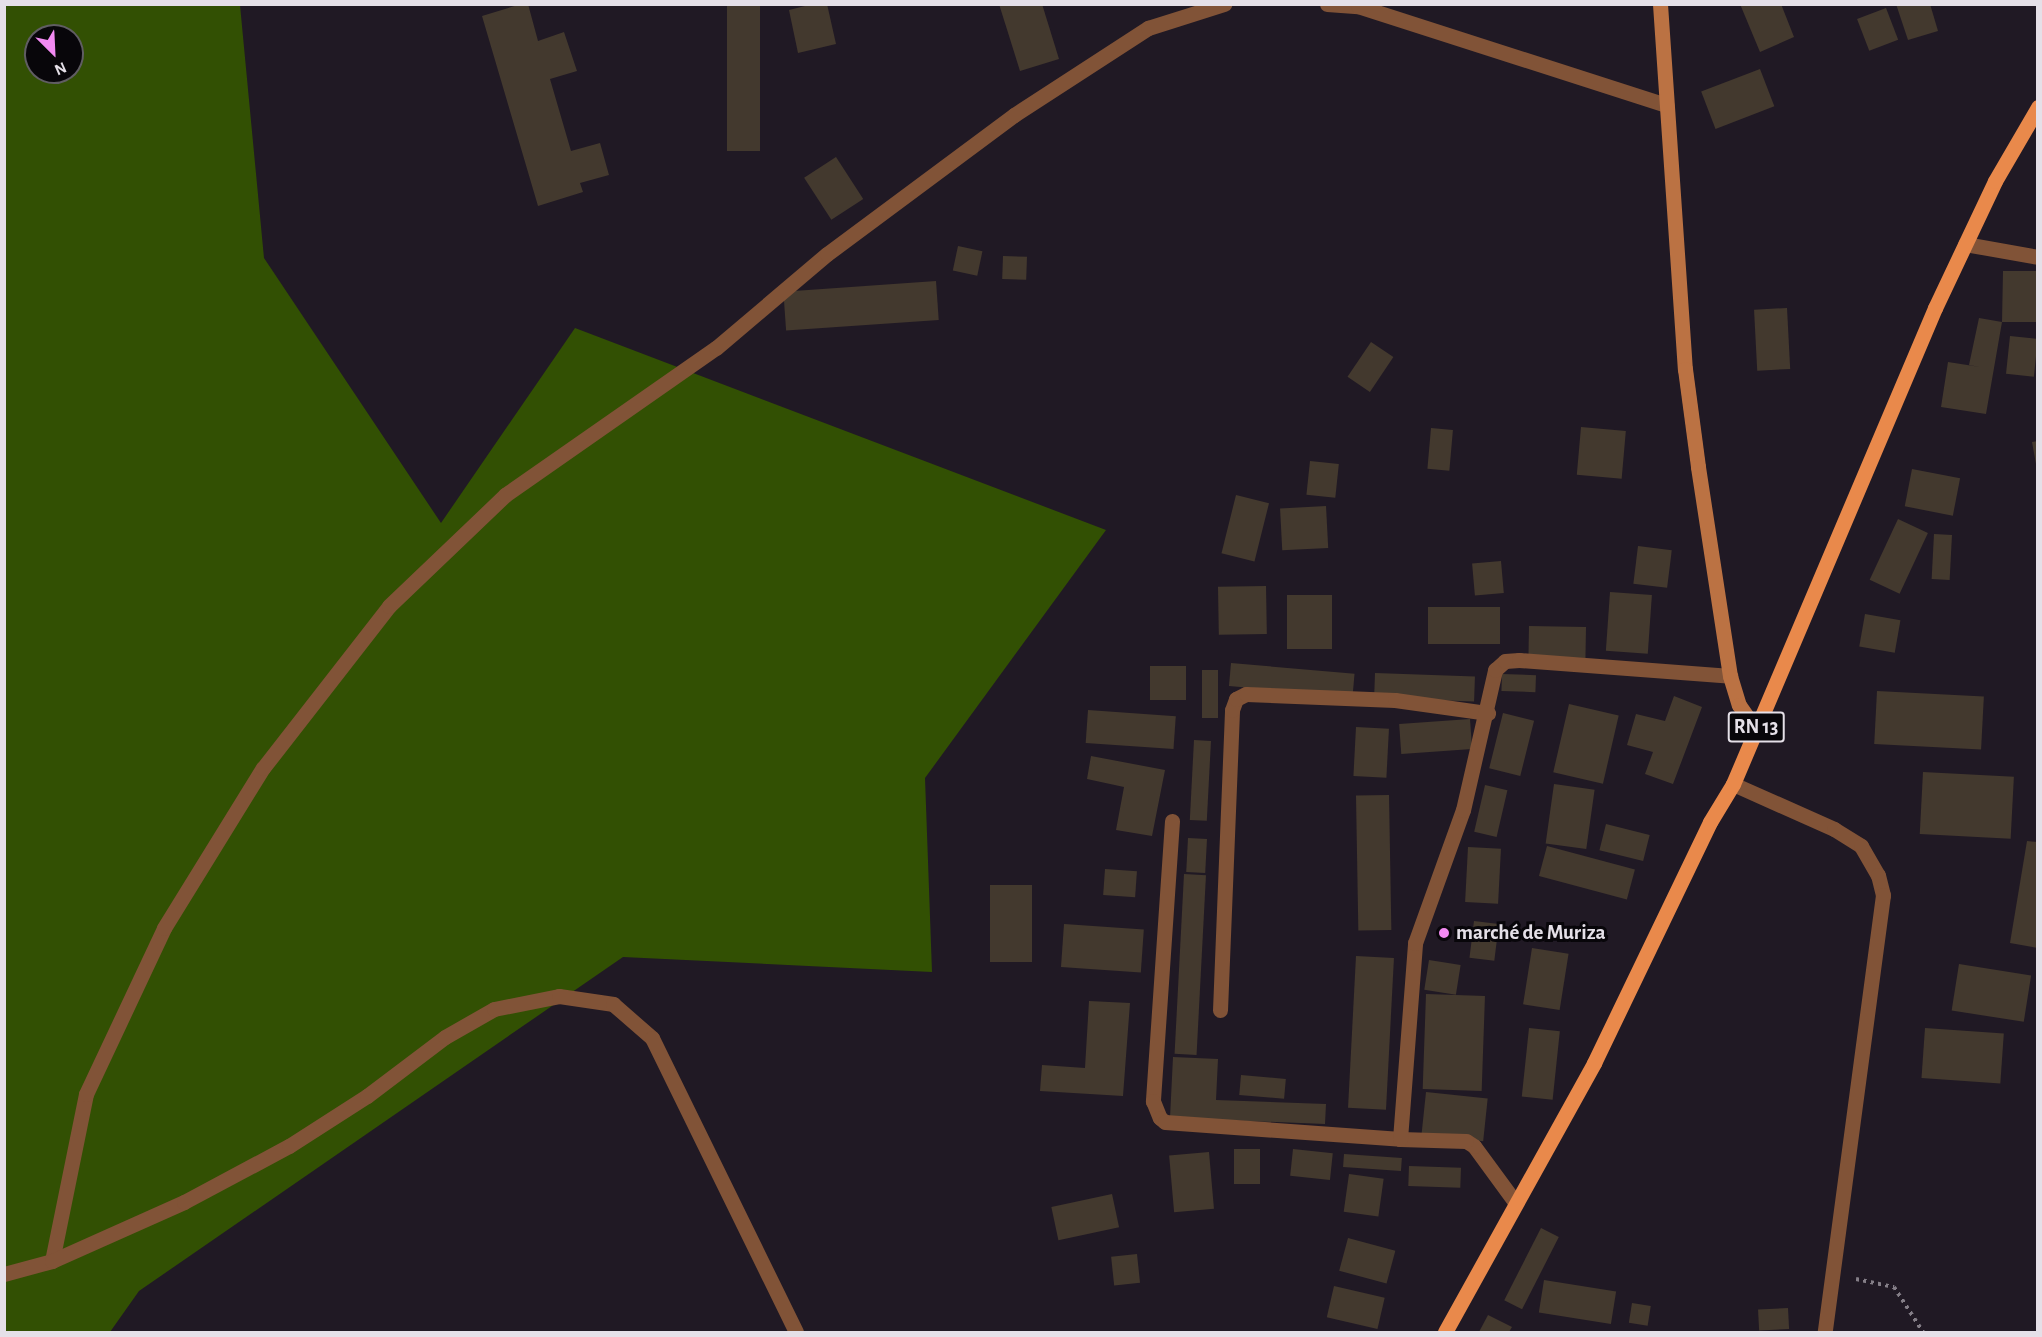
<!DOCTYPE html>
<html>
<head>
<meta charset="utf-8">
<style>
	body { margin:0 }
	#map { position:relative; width:2042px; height:1337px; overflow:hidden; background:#201924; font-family:"Alegreya Sans",sans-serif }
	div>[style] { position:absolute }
	.forest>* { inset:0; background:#325003 }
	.building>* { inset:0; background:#43392e; transform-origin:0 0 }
	.path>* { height:4px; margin-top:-2px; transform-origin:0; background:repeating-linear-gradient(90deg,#847e87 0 3px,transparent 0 7.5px) }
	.minor>* { height:15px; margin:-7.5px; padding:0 7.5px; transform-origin:7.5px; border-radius:7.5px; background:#815337 }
	.tertiary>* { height:15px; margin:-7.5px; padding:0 7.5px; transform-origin:7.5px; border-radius:7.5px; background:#815337 }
	.secondary>* { height:15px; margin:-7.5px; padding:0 7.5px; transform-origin:7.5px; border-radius:7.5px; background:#bb7243 }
	.primary>* { height:15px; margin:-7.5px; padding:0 7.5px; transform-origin:7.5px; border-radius:7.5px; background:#e9894b }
	.dots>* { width:16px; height:16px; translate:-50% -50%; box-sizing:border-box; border:3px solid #08060a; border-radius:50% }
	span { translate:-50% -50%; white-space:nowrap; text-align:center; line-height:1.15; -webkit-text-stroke:6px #08060a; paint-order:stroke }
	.shield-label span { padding:2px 4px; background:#08060a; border:2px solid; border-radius:4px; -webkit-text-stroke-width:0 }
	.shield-label { font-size:20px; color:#e5e0e8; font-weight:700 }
	.poi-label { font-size:21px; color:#e5e0e8; font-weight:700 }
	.left { translate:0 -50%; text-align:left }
	.frame { position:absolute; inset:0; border:6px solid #e5e0e8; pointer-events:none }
	.north { position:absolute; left:24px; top:24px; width:60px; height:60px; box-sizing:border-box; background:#08060a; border:2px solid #605d63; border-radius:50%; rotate:156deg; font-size:16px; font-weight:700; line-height:24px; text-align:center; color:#e5e0e8 }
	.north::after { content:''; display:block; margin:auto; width:21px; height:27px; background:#f38af2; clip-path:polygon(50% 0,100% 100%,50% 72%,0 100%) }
</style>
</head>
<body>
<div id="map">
	<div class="forest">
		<i style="clip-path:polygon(evenodd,5px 5px,240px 5px,264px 258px,441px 523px,575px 328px,1106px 530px,925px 778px,932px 972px,623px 957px,139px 1291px,110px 1332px,5px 1332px,5px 5px,36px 36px,72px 36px,72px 72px,36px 72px,36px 36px)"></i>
	</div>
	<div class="building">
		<i style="clip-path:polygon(521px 4px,528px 4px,538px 41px,564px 32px,577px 71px,550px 79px,571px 151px,600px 143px,609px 175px,580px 183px,583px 192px,538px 206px,482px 16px)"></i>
		<i style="left:727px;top:4px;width:33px;height:147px"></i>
		<i style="clip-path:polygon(813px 4px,827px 4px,836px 44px,798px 53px,789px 10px)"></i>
		<i style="clip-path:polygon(999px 4px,1042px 4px,1059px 59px,1020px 71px)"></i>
		<i style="clip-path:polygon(1740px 4px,1781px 4px,1794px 37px,1760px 52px)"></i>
		<i style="clip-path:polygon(1896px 4px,1930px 4px,1938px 31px,1908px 40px)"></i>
		<i style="left:1886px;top:8px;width:34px;height:31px;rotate:69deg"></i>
		<i style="left:1760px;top:69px;width:40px;height:63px;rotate:69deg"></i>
		<i style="left:836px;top:157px;width:50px;height:38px;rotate:57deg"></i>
		<i style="left:958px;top:246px;width:25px;height:25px;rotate:12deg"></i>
		<i style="left:1003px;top:256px;width:24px;height:23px;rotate:2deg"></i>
		<i style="clip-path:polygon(2003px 271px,2038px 271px,2038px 322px,2002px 322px,1986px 414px,1941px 407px,1948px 362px,1980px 367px,1969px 365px,1979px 318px,2002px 322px)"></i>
		<i style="left:936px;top:281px;width:39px;height:153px;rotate:86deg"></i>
		<i style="left:1787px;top:308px;width:61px;height:33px;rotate:87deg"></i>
		<i style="left:2010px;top:336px;width:28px;height:38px;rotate:6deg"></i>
		<i style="left:1371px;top:342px;width:27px;height:42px;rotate:34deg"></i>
		<i style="left:1581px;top:427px;width:45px;height:48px;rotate:5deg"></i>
		<i style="left:1431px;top:428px;width:22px;height:41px;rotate:5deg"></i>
		<i style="clip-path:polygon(2038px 441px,2038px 464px,2036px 464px,2032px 442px)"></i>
		<i style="left:1310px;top:461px;width:29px;height:34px;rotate:6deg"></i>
		<i style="left:1912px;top:469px;width:49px;height:38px;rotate:11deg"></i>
		<i style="left:1236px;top:495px;width:34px;height:60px;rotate:14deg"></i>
		<i style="left:1326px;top:506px;width:42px;height:46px;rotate:87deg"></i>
		<i style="left:1898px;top:519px;width:33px;height:67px;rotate:25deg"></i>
		<i style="left:1934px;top:534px;width:18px;height:45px;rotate:3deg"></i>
		<i style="left:1638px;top:546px;width:34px;height:38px;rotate:7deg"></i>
		<i style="left:1501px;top:561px;width:32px;height:29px;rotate:85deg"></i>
		<i style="left:1266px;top:586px;width:48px;height:48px;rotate:89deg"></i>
		<i style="left:1610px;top:592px;width:42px;height:59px;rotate:4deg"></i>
		<i style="left:1287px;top:595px;width:45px;height:54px"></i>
		<i style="left:1500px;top:607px;width:37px;height:72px;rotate:90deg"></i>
		<i style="left:1865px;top:614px;width:36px;height:33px;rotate:10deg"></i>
		<i style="left:1529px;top:626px;width:57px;height:31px;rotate:1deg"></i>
		<i style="left:1231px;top:663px;width:124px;height:23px;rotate:5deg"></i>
		<i style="left:1150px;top:666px;width:36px;height:34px"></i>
		<i style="left:1202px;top:670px;width:16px;height:48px"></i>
		<i style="left:1375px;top:673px;width:100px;height:25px;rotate:2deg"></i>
		<i style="left:1502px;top:674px;width:34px;height:17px;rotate:2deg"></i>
		<i style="left:1877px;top:691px;width:107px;height:53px;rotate:3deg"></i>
		<i style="clip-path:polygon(1674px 696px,1702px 707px,1673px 784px,1645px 774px,1653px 752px,1627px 745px,1636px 714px,1665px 721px)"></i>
		<i style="left:1569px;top:704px;width:51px;height:70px;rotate:13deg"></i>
		<i style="left:1088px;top:710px;width:88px;height:33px;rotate:4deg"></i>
		<i style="left:1503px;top:713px;width:32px;height:57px;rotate:14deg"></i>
		<i style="left:1470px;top:719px;width:30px;height:71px;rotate:86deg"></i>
		<i style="left:1356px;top:727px;width:33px;height:49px;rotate:3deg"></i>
		<i style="left:1194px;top:740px;width:17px;height:80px;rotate:3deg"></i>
		<i style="clip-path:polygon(1091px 756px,1165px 770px,1152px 836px,1116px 830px,1124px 787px,1087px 779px)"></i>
		<i style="left:1923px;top:772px;width:91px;height:62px;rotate:3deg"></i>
		<i style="left:1554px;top:784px;width:41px;height:60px;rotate:8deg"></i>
		<i style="left:1485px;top:785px;width:23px;height:48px;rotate:13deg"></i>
		<i style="left:1389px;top:795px;width:135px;height:33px;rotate:89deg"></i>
		<i style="left:1606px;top:824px;width:45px;height:27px;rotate:14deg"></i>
		<i style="left:1188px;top:838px;width:19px;height:34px;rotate:3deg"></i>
		<i style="clip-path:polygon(2027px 841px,2038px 842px,2038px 948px,2010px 943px)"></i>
		<i style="left:1547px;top:846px;width:91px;height:31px;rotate:15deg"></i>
		<i style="left:1468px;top:847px;width:33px;height:55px;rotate:3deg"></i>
		<i style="left:1105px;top:869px;width:32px;height:26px;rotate:4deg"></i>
		<i style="left:1184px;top:874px;width:22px;height:180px;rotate:3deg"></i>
		<i style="left:990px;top:885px;width:42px;height:77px"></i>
		<i style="left:1474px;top:921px;width:25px;height:37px;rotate:7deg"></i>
		<i style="left:1064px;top:924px;width:80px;height:43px;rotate:4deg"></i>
		<i style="left:1532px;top:948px;width:37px;height:57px;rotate:9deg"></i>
		<i style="left:1356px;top:956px;width:38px;height:152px;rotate:3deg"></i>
		<i style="left:1429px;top:960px;width:32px;height:30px;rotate:9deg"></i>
		<i style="left:1959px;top:964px;width:73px;height:47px;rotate:9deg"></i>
		<i style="left:1426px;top:994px;width:59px;height:95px;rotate:2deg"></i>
		<i style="clip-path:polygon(1089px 1001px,1130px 1003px,1123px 1096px,1040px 1091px,1042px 1065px,1085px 1068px)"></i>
		<i style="left:1529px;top:1028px;width:31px;height:69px;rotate:6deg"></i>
		<i style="left:1925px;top:1028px;width:79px;height:50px;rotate:4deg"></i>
		<i style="clip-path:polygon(1173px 1057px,1218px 1059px,1216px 1100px,1326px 1104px,1325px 1124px,1170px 1118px)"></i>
		<i style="left:1241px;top:1075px;width:45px;height:20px;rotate:5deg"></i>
		<i style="left:1426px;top:1092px;width:62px;height:43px;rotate:6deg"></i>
		<i style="left:1260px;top:1149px;width:35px;height:26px;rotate:90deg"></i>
		<i style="left:1293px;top:1149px;width:40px;height:27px;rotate:6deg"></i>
		<i style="left:1209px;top:1152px;width:57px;height:40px;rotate:85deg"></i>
		<i style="left:1344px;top:1154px;width:58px;height:13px;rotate:4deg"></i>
		<i style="left:1409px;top:1166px;width:52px;height:20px;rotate:2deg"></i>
		<i style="left:1349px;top:1174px;width:35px;height:38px;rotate:8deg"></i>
		<i style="left:1112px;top:1194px;width:34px;height:62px;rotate:78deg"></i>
		<i style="left:1541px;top:1228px;width:20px;height:81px;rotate:27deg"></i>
		<i style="left:1348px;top:1238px;width:49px;height:34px;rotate:15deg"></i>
		<i style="left:1137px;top:1254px;width:29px;height:26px;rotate:84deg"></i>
		<i style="left:1544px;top:1280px;width:73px;height:33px;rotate:9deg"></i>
		<i style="left:1334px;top:1286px;width:52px;height:32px;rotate:13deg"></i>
		<i style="left:1632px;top:1303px;width:19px;height:20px;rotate:9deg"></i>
		<i style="left:1788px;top:1308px;width:21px;height:30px;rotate:87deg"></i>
		<i style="clip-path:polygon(1488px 1315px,1512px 1327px,1509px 1332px,1479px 1332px)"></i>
	</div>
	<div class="path">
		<i style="left:1856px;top:1279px;width:39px;rotate:12deg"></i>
		<i style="left:1894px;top:1287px;width:54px;rotate:57.2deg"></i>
	</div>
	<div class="minor">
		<i style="left:1327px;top:4px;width:31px;rotate:4deg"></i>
		<i style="left:1358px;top:6px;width:324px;rotate:17.8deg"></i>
		<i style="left:1965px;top:244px;width:74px;rotate:10.1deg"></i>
		<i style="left:1733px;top:784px;width:111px;rotate:24deg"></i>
		<i style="left:1834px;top:829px;width:32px;rotate:32deg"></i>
		<i style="left:1861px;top:846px;width:34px;rotate:60deg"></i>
		<i style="left:1878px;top:875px;width:21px;rotate:76deg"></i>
		<i style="left:1883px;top:895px;width:441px;rotate:97.6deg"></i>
		<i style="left:1172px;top:821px;width:281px;rotate:93.9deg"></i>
		<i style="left:1153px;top:1101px;width:18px;rotate:68deg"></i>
		<i style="left:1160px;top:1118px;width:6px;rotate:39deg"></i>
		<i style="left:1165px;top:1122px;width:236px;rotate:4.1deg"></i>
		<i style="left:1220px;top:1010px;width:300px;rotate:-87.7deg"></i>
		<i style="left:1232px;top:710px;width:12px;rotate:-70deg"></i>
		<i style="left:1236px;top:699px;width:11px;rotate:-27deg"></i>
		<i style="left:1246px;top:694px;width:149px;rotate:2.3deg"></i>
		<i style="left:1395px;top:700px;width:94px;rotate:8deg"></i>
		<i style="left:1515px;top:1202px;width:69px;rotate:-126.2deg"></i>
		<i style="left:1474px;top:1146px;width:9px;rotate:-148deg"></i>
		<i style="left:1466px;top:1141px;width:66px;rotate:-178.3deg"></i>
		<i style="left:1400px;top:1139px;width:197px;rotate:-85.6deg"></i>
		<i style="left:1415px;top:943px;width:141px;rotate:-70.2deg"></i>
		<i style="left:1463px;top:810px;width:144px;rotate:-77.1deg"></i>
		<i style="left:1495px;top:670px;width:13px;rotate:-42deg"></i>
		<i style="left:1505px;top:661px;width:14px;rotate:-4deg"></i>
		<i style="left:1519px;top:660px;width:212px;rotate:4.3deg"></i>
		<i style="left:52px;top:1261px;width:170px;rotate:-78.5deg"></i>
		<i style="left:86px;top:1094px;width:183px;rotate:-64.8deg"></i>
		<i style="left:164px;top:928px;width:188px;rotate:-58.3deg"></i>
		<i style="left:263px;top:768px;width:205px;rotate:-52.1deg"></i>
		<i style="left:389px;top:606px;width:161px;rotate:-43.7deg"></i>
		<i style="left:505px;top:495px;width:257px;rotate:-34.9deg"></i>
		<i style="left:716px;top:348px;width:145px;rotate:-40.3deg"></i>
		<i style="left:827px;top:254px;width:233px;rotate:-36.6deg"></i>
		<i style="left:1014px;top:115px;width:160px;rotate:-33deg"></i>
		<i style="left:1148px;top:28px;width:80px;rotate:-17.5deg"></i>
	</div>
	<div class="tertiary">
		<i style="left:4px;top:1274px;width:50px;rotate:-15.2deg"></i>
		<i style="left:52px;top:1261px;width:145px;rotate:-24.1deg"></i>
		<i style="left:184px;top:1202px;width:119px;rotate:-28.1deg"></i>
		<i style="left:289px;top:1146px;width:93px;rotate:-32.7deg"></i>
		<i style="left:367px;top:1096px;width:98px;rotate:-37.1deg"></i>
		<i style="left:445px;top:1037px;width:56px;rotate:-29.7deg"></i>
		<i style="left:494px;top:1009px;width:66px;rotate:-11.3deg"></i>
		<i style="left:559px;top:996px;width:55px;rotate:8.4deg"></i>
		<i style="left:613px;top:1004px;width:52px;rotate:41.1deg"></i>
		<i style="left:652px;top:1038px;width:327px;rotate:63.9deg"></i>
	</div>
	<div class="secondary">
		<i style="left:1660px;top:4px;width:366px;rotate:86.1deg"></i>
		<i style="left:1685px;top:369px;width:99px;rotate:82.4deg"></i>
		<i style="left:1698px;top:467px;width:211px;rotate:81.3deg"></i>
		<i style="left:1730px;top:676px;width:30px;rotate:73deg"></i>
		<i style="left:1739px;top:705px;width:29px;rotate:55deg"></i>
	</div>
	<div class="primary">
		<i style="left:1445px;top:1332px;width:308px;rotate:-61deg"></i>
		<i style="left:1594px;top:1063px;width:267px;rotate:-64.3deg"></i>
		<i style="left:1710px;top:822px;width:44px;rotate:-58.8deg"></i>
		<i style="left:1733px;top:784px;width:517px;rotate:-67.01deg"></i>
		<i style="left:1935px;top:308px;width:140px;rotate:-64.7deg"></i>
		<i style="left:1995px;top:181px;width:86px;rotate:-59.8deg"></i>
	</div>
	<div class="dots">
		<i style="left:1444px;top:933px;background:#f38af2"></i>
	</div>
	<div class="shield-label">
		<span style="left:1756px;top:727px">RN 13</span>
	</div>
	<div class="poi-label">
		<span class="left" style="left:1456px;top:933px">marché de Muriza</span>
	</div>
	<div class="frame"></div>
	<div class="north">N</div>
</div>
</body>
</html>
